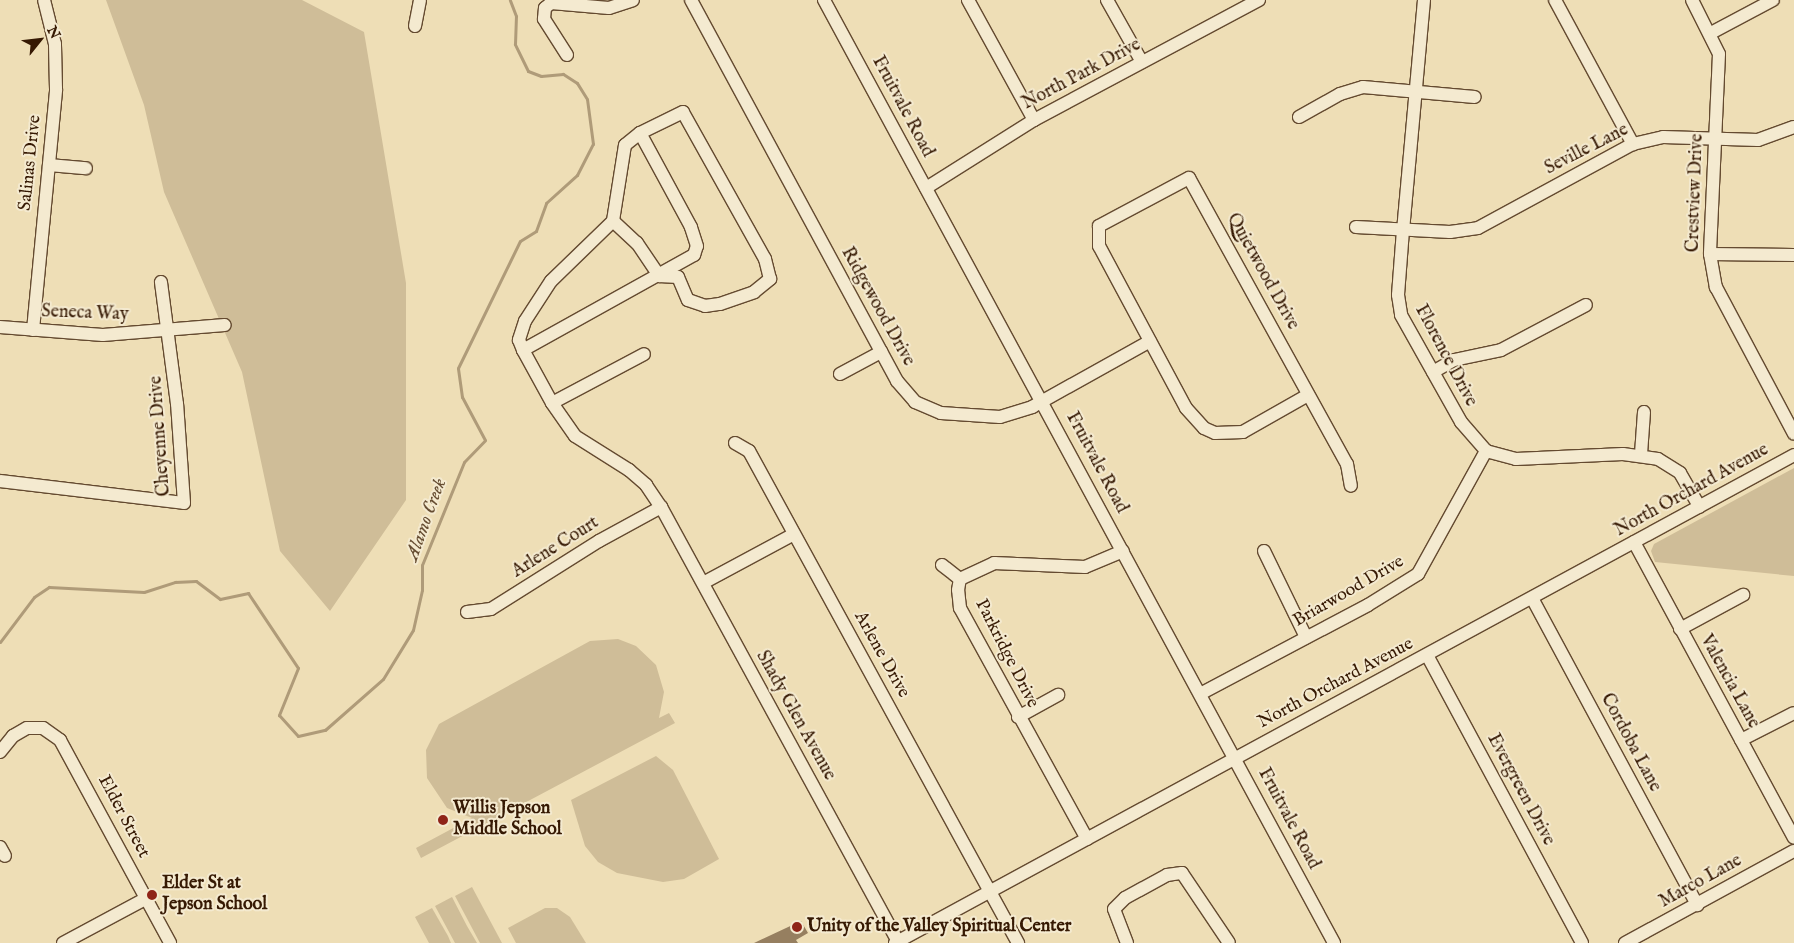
<!DOCTYPE html>
<html>
<head>
<meta charset="utf-8">
<style>
	body { margin:0 }
	#map { position:relative; width:1794px; height:943px; overflow:hidden; background:#eedeb6; font-family:"IM FELL English",serif }
	div>[style] { position:absolute }
	.green>* { inset:0; background:#cfbd98 }
	.stream>* { height:3px; margin:-1.5px; padding:0 1.5px; transform-origin:1.5px; border-radius:1.5px; background:#af9b79 }
	.building>* { inset:0; background:#967f60 }
	.roads { filter:drop-shadow(1px 0 #644a30) drop-shadow(-1px 0 #644a30) drop-shadow(0 1px #644a30) drop-shadow(0 -1px #644a30) }
	.minor>* { height:12px; margin:-6px; padding:0 6px; transform-origin:6px; border-radius:6px; background:#f4ead0 }
	.dots>* { width:14px; height:14px; translate:-50% -50%; box-sizing:border-box; border:2px solid #f4ead0; border-radius:50% }
	span { translate:-50% -50%; white-space:nowrap; text-align:center; line-height:1.15; -webkit-text-stroke:4px #f4ead0; paint-order:stroke }
	.street-label { font-size:18px; color:#361903 }
	.poi-label { font-size:18px; color:#361903; font-weight:700 }
	.left { translate:0 -50%; text-align:left }
	.water-label { font-size:19px; color:#664d32; font-style:italic }
	.north { position:absolute; left:15px; top:15px; width:50px; height:50px; -webkit-text-stroke:4px #f4ead0; paint-order:stroke; rotate:61deg; font-size:14px; font-weight:700; line-height:20px; text-align:center; color:#361903 }
	.north::after { content:''; display:block; margin:auto; width:18px; height:22px; background:#361903; clip-path:polygon(50% 0,100% 100%,50% 72%,0 100%) }
</style>
</head>
<body>
<div id="map">
	<div class="green">
		<i style="clip-path:polygon(106px 0,302px 0,364px 32px,406px 283px,406px 500px,330px 611px,280px 551px,242px 372px,164px 192px,144px 105px)"></i>
		<i style="clip-path:polygon(1794px 468px,1794px 576px,1655px 562px,1651px 551px,1654px 544px)"></i>
		<i style="clip-path:polygon(618px 639px,636px 646px,656px 665px,664px 692px,659px 718px,669px 713px,675px 723px,421px 858px,416px 848px,472px 818px,447px 808px,427px 778px,426px 750px,439px 724px,590px 641px)"></i>
		<i style="clip-path:polygon(656px 756px,673px 770px,719px 859px,684px 879px,663px 882px,617px 873px,598px 862px,585px 846px,571px 800px)"></i>
		<i style="clip-path:polygon(472px 887px,502px 943px,480px 943px,455px 896px)"></i>
		<i style="clip-path:polygon(452px 897px,467px 926px,477px 943px,455px 943px,435px 906px)"></i>
		<i style="clip-path:polygon(432px 908px,448px 936px,451px 943px,429px 943px,415px 917px)"></i>
		<i style="clip-path:polygon(545px 908px,557px 908px,570px 917px,586px 943px,516px 943px,508px 928px)"></i>
	</div>
	<div class="stream">
		<i style="left:0;top:642px;width:56px;rotate:-52.9deg"></i>
		<i style="left:34px;top:597px;width:18px;rotate:-34deg"></i>
		<i style="left:49px;top:587px;width:95px;rotate:3deg"></i>
		<i style="left:144px;top:592px;width:33px;rotate:-18deg"></i>
		<i style="left:175px;top:582px;width:21px;rotate:-3deg"></i>
		<i style="left:196px;top:581px;width:30px;rotate:37deg"></i>
		<i style="left:220px;top:599px;width:29px;rotate:-12deg"></i>
		<i style="left:248px;top:593px;width:90px;rotate:56.3deg"></i>
		<i style="left:298px;top:668px;width:51px;rotate:112deg"></i>
		<i style="left:279px;top:715px;width:28px;rotate:48deg"></i>
		<i style="left:298px;top:736px;width:28px;rotate:-13deg"></i>
		<i style="left:325px;top:730px;width:77px;rotate:-41.3deg"></i>
		<i style="left:383px;top:679px;width:57px;rotate:-58.5deg"></i>
		<i style="left:413px;top:630px;width:41px;rotate:-77.3deg"></i>
		<i style="left:422px;top:590px;width:25px;rotate:-90deg"></i>
		<i style="left:422px;top:565px;width:111px;rotate:-67.8deg"></i>
		<i style="left:464px;top:462px;width:30px;rotate:-46deg"></i>
		<i style="left:485px;top:440px;width:49px;rotate:-118.1deg"></i>
		<i style="left:462px;top:397px;width:29px;rotate:-98deg"></i>
		<i style="left:458px;top:368px;width:141px;rotate:-64deg"></i>
		<i style="left:520px;top:241px;width:19px;rotate:-32deg"></i>
		<i style="left:536px;top:231px;width:30px;rotate:-70deg"></i>
		<i style="left:546px;top:203px;width:42px;rotate:-42.1deg"></i>
		<i style="left:577px;top:175px;width:35px;rotate:-63deg"></i>
		<i style="left:593px;top:144px;width:45px;rotate:-97.6deg"></i>
		<i style="left:587px;top:99px;width:19px;rotate:-122deg"></i>
		<i style="left:577px;top:83px;width:17px;rotate:-147deg"></i>
		<i style="left:563px;top:74px;width:22px;rotate:175deg"></i>
		<i style="left:541px;top:76px;width:14px;rotate:-159deg"></i>
		<i style="left:528px;top:71px;width:30px;rotate:-116deg"></i>
		<i style="left:515px;top:44px;width:28px;rotate:-88deg"></i>
		<i style="left:516px;top:16px;width:17px;rotate:-111deg"></i>
	</div>
	<div class="building">
		<i style="clip-path:polygon(801px 921px,808px 933px,796px 940px,798px 943px,754px 943px)"></i>
	</div>
	<div class="roads">
		<div class="minor">
			<i style="left:691px;top:0;width:433px;rotate:61.6deg"></i>
			<i style="left:897px;top:381px;width:28px;rotate:49deg"></i>
			<i style="left:915px;top:402px;width:28px;rotate:23deg"></i>
			<i style="left:941px;top:413px;width:59px;rotate:3.9deg"></i>
			<i style="left:1000px;top:417px;width:34px;rotate:-17deg"></i>
			<i style="left:1032px;top:407px;width:135px;rotate:-29.2deg"></i>
			<i style="left:824px;top:0;width:1072px;rotate:61.59deg"></i>
			<i style="left:968px;top:0;width:137px;rotate:61.2deg"></i>
			<i style="left:1107px;top:0;width:71px;rotate:60.6deg"></i>
			<i style="left:1424px;top:0;width:231px;rotate:95.2deg"></i>
			<i style="left:1403px;top:230px;width:65px;rotate:94.4deg"></i>
			<i style="left:1398px;top:295px;width:20px;rotate:81deg"></i>
			<i style="left:1401px;top:315px;width:123px;rotate:60.7deg"></i>
			<i style="left:1461px;top:422px;width:38px;rotate:49deg"></i>
			<i style="left:1486px;top:451px;width:31px;rotate:15deg"></i>
			<i style="left:1516px;top:459px;width:107px;rotate:-2.7deg"></i>
			<i style="left:1623px;top:454px;width:35px;rotate:8deg"></i>
			<i style="left:1658px;top:459px;width:26px;rotate:32deg"></i>
			<i style="left:1680px;top:473px;width:39px;rotate:60deg"></i>
			<i style="left:1555px;top:0;width:164px;rotate:61.6deg"></i>
			<i style="left:1692px;top:0;width:60px;rotate:63.4deg"></i>
			<i style="left:1719px;top:54px;width:200px;rotate:92.6deg"></i>
			<i style="left:1710px;top:254px;width:34px;rotate:80deg"></i>
			<i style="left:1716px;top:287px;width:166px;rotate:62deg"></i>
			<i style="left:415px;top:26px;width:26px;rotate:-79deg"></i>
			<i style="left:1711px;top:33px;width:70px;rotate:-28deg"></i>
			<i style="left:567px;top:55px;width:43px;rotate:-122.6deg"></i>
			<i style="left:544px;top:19px;width:11px;rotate:-85deg"></i>
			<i style="left:545px;top:8px;width:8px;rotate:-40deg"></i>
			<i style="left:551px;top:3px;width:58px;rotate:4.9deg"></i>
			<i style="left:609px;top:8px;width:25px;rotate:-18deg"></i>
			<i style="left:1299px;top:117px;width:47px;rotate:-29.3deg"></i>
			<i style="left:1340px;top:94px;width:24px;rotate:-17deg"></i>
			<i style="left:1363px;top:87px;width:112px;rotate:5.1deg"></i>
			<i style="left:49px;top:165px;width:37px;rotate:5deg"></i>
			<i style="left:926px;top:188px;width:128px;rotate:-32.2deg"></i>
			<i style="left:1034px;top:120px;width:255px;rotate:-28.1deg"></i>
			<i style="left:613px;top:221px;width:33px;rotate:43deg"></i>
			<i style="left:637px;top:243px;width:40px;rotate:56deg"></i>
			<i style="left:659px;top:276px;width:19px;rotate:3deg"></i>
			<i style="left:678px;top:277px;width:25px;rotate:67deg"></i>
			<i style="left:688px;top:300px;width:18px;rotate:19deg"></i>
			<i style="left:705px;top:306px;width:15px;rotate:-8deg"></i>
			<i style="left:720px;top:304px;width:36px;rotate:-19deg"></i>
			<i style="left:754px;top:292px;width:21px;rotate:-39deg"></i>
			<i style="left:770px;top:279px;width:21px;rotate:-104deg"></i>
			<i style="left:765px;top:259px;width:168px;rotate:-119.2deg"></i>
			<i style="left:683px;top:112px;width:48px;rotate:154deg"></i>
			<i style="left:1356px;top:227px;width:94px;rotate:3deg"></i>
			<i style="left:1450px;top:232px;width:28px;rotate:-8deg"></i>
			<i style="left:1478px;top:228px;width:176px;rotate:-28.5deg"></i>
			<i style="left:1633px;top:144px;width:31px;rotate:-13deg"></i>
			<i style="left:1663px;top:137px;width:95px;rotate:1.8deg"></i>
			<i style="left:1758px;top:140px;width:38px;rotate:-20deg"></i>
			<i style="left:1710px;top:254px;width:84px;rotate:0.7deg"></i>
			<i style="left:0;top:327px;width:103px;rotate:4.4deg"></i>
			<i style="left:103px;top:335px;width:122px;rotate:-4.7deg"></i>
			<i style="left:33px;top:330px;width:242px;rotate:-84.5deg"></i>
			<i style="left:56px;top:89px;width:45px;rotate:-91.3deg"></i>
			<i style="left:55px;top:44px;width:45px;rotate:-104deg"></i>
			<i style="left:523px;top:350px;width:196px;rotate:-29.1deg"></i>
			<i style="left:694px;top:255px;width:9px;rotate:-72deg"></i>
			<i style="left:697px;top:246px;width:20px;rotate:-108deg"></i>
			<i style="left:691px;top:227px;width:107px;rotate:-118.5deg"></i>
			<i style="left:640px;top:133px;width:19px;rotate:141deg"></i>
			<i style="left:625px;top:145px;width:77px;rotate:99deg"></i>
			<i style="left:613px;top:221px;width:86px;rotate:135.9deg"></i>
			<i style="left:551px;top:281px;width:48px;rotate:123deg"></i>
			<i style="left:525px;top:321px;width:20px;rotate:108deg"></i>
			<i style="left:519px;top:340px;width:11px;rotate:68deg"></i>
			<i style="left:523px;top:350px;width:60px;rotate:61.3deg"></i>
			<i style="left:552px;top:403px;width:40px;rotate:55.1deg"></i>
			<i style="left:575px;top:436px;width:64px;rotate:32.2deg"></i>
			<i style="left:629px;top:470px;width:23px;rotate:41deg"></i>
			<i style="left:646px;top:485px;width:27px;rotate:56deg"></i>
			<i style="left:661px;top:507px;width:494px;rotate:61.4deg"></i>
			<i style="left:1433px;top:372px;width:24px;rotate:-30deg"></i>
			<i style="left:1454px;top:360px;width:48px;rotate:-12deg"></i>
			<i style="left:1501px;top:350px;width:96px;rotate:-27.9deg"></i>
			<i style="left:840px;top:374px;width:47px;rotate:-28.2deg"></i>
			<i style="left:1308px;top:395px;width:75px;rotate:150.4deg"></i>
			<i style="left:1243px;top:432px;width:28px;rotate:178deg"></i>
			<i style="left:1215px;top:433px;width:12px;rotate:-156deg"></i>
			<i style="left:1204px;top:428px;width:27px;rotate:-132deg"></i>
			<i style="left:1186px;top:408px;width:184px;rotate:-118.2deg"></i>
			<i style="left:1099px;top:246px;width:20px;rotate:-90deg"></i>
			<i style="left:1099px;top:226px;width:102px;rotate:-28.1deg"></i>
			<i style="left:1189px;top:178px;width:327px;rotate:61.1deg"></i>
			<i style="left:1347px;top:464px;width:22px;rotate:80deg"></i>
			<i style="left:552px;top:403px;width:104px;rotate:-28deg"></i>
			<i style="left:735px;top:443px;width:16px;rotate:30deg"></i>
			<i style="left:749px;top:451px;width:561px;rotate:61.33deg"></i>
			<i style="left:1641px;top:454px;width:42px;rotate:-85.9deg"></i>
			<i style="left:0;top:481px;width:185px;rotate:6.8deg"></i>
			<i style="left:184px;top:503px;width:99px;rotate:-94deg"></i>
			<i style="left:177px;top:404px;width:123px;rotate:-97.5deg"></i>
			<i style="left:1634px;top:542px;width:336px;rotate:61.6deg"></i>
			<i style="left:1264px;top:551px;width:96px;rotate:64deg"></i>
			<i style="left:942px;top:565px;width:23px;rotate:38deg"></i>
			<i style="left:703px;top:583px;width:103px;rotate:-28.3deg"></i>
			<i style="left:1532px;top:598px;width:349px;rotate:61.7deg"></i>
			<i style="left:467px;top:612px;width:24px;rotate:-7deg"></i>
			<i style="left:491px;top:609px;width:128px;rotate:-32.2deg"></i>
			<i style="left:599px;top:541px;width:71px;rotate:-28.7deg"></i>
			<i style="left:1680px;top:629px;width:72px;rotate:-28.4deg"></i>
			<i style="left:1427px;top:655px;width:327px;rotate:61.7deg"></i>
			<i style="left:1200px;top:694px;width:190px;rotate:-27.9deg"></i>
			<i style="left:1368px;top:605px;width:59px;rotate:-31.8deg"></i>
			<i style="left:1418px;top:574px;width:141px;rotate:-61.1deg"></i>
			<i style="left:1018px;top:717px;width:46px;rotate:-28.8deg"></i>
			<i style="left:1741px;top:740px;width:59px;rotate:-27deg"></i>
			<i style="left:0;top:752px;width:21px;rotate:-51deg"></i>
			<i style="left:13px;top:736px;width:16px;rotate:-30deg"></i>
			<i style="left:27px;top:728px;width:16px"></i>
			<i style="left:43px;top:728px;width:21px;rotate:35deg"></i>
			<i style="left:60px;top:740px;width:231px;rotate:61.5deg"></i>
			<i style="left:1087px;top:839px;width:264px;rotate:-118.8deg"></i>
			<i style="left:960px;top:608px;width:18px;rotate:-96deg"></i>
			<i style="left:958px;top:590px;width:11px;rotate:-80deg"></i>
			<i style="left:960px;top:579px;width:38px;rotate:-25deg"></i>
			<i style="left:994px;top:563px;width:91px;rotate:2.5deg"></i>
			<i style="left:1085px;top:567px;width:41px;rotate:-22.8deg"></i>
			<i style="left:0;top:847px;width:10px;rotate:61deg"></i>
			<i style="left:63px;top:943px;width:95px;rotate:-28.2deg"></i>
			<i style="left:895px;top:943px;width:1023px;rotate:-28.49deg"></i>
			<i style="left:1127px;top:943px;width:36px;rotate:-111deg"></i>
			<i style="left:1114px;top:909px;width:16px;rotate:-45deg"></i>
			<i style="left:1125px;top:898px;width:48px;rotate:-28.7deg"></i>
			<i style="left:1167px;top:875px;width:15px;rotate:-8deg"></i>
			<i style="left:1182px;top:873px;width:84px;rotate:56.1deg"></i>
			<i style="left:1625px;top:943px;width:192px;rotate:-28.6deg"></i>
		</div>
	</div>
	<div class="dots">
		<i style="left:443px;top:820px;background:#8f2418"></i>
		<i style="left:152px;top:895px;background:#8f2418"></i>
		<i style="left:797px;top:927px;background:#8f2418"></i>
	</div>
	<div class="street-label">
		<span style="left:1082px;top:75px;rotate:-28deg">North Park Drive</span>
		<span style="left:902px;top:107px;rotate:62deg">Fruitvale Road</span>
		<span style="left:1587px;top:150px;rotate:-27deg">Seville Lane</span>
		<span style="left:31px;top:163px;rotate:-84deg">Salinas Drive</span>
		<span style="left:1696px;top:193px;rotate:-88deg">Crestview Drive</span>
		<span style="left:1262px;top:272px;rotate:61deg">Quietwood Drive</span>
		<span style="left:877px;top:307px;rotate:61deg">Ridgewood Drive</span>
		<span style="left:85px;top:314px;rotate:2deg">Seneca Way</span>
		<span style="left:1445px;top:356px;rotate:62deg">Florence Drive</span>
		<span style="left:161px;top:436px;rotate:-94deg">Cheyenne Drive</span>
		<span style="left:1096px;top:463px;rotate:62deg">Fruitvale Road</span>
		<span style="left:1692px;top:491px;rotate:-29deg">North Orchard Avenue</span>
		<span style="left:556px;top:548px;rotate:-32deg">Arlene Court</span>
		<span style="left:1349px;top:592px;rotate:-30deg">Briarwood Drive</span>
		<span style="left:1006px;top:654px;rotate:63deg">Parkridge Drive</span>
		<span style="left:881px;top:655px;rotate:61deg">Arlene Drive</span>
		<span style="left:1729px;top:682px;rotate:61deg">Valencia Lane</span>
		<span style="left:1336px;top:684px;rotate:-28deg">North Orchard Avenue</span>
		<span style="left:795px;top:716px;rotate:61deg">Shady Glen Avenue</span>
		<span style="left:1630px;top:743px;rotate:62deg">Cordoba Lane</span>
		<span style="left:1520px;top:790px;rotate:62deg">Evergreen Drive</span>
		<span style="left:123px;top:817px;rotate:62deg">Elder Street</span>
		<span style="left:1288px;top:819px;rotate:62deg">Fruitvale Road</span>
		<span style="left:1701px;top:882px;rotate:-29deg">Marco Lane</span>
	</div>
	<div class="poi-label">
		<span class="left" style="left:453px;top:820px">Willis Jepson<br>Middle School</span>
		<span class="left" style="left:162px;top:895px">Elder St at<br>Jepson School</span>
		<span class="left" style="left:807px;top:927px">Unity of the Valley Spiritual Center</span>
	</div>
	<div class="water-label">
		<span style="left:427px;top:520px;rotate:-70deg">Alamo Creek</span>
	</div>
	<div class="north">N</div>
</div>
</body>
</html>
